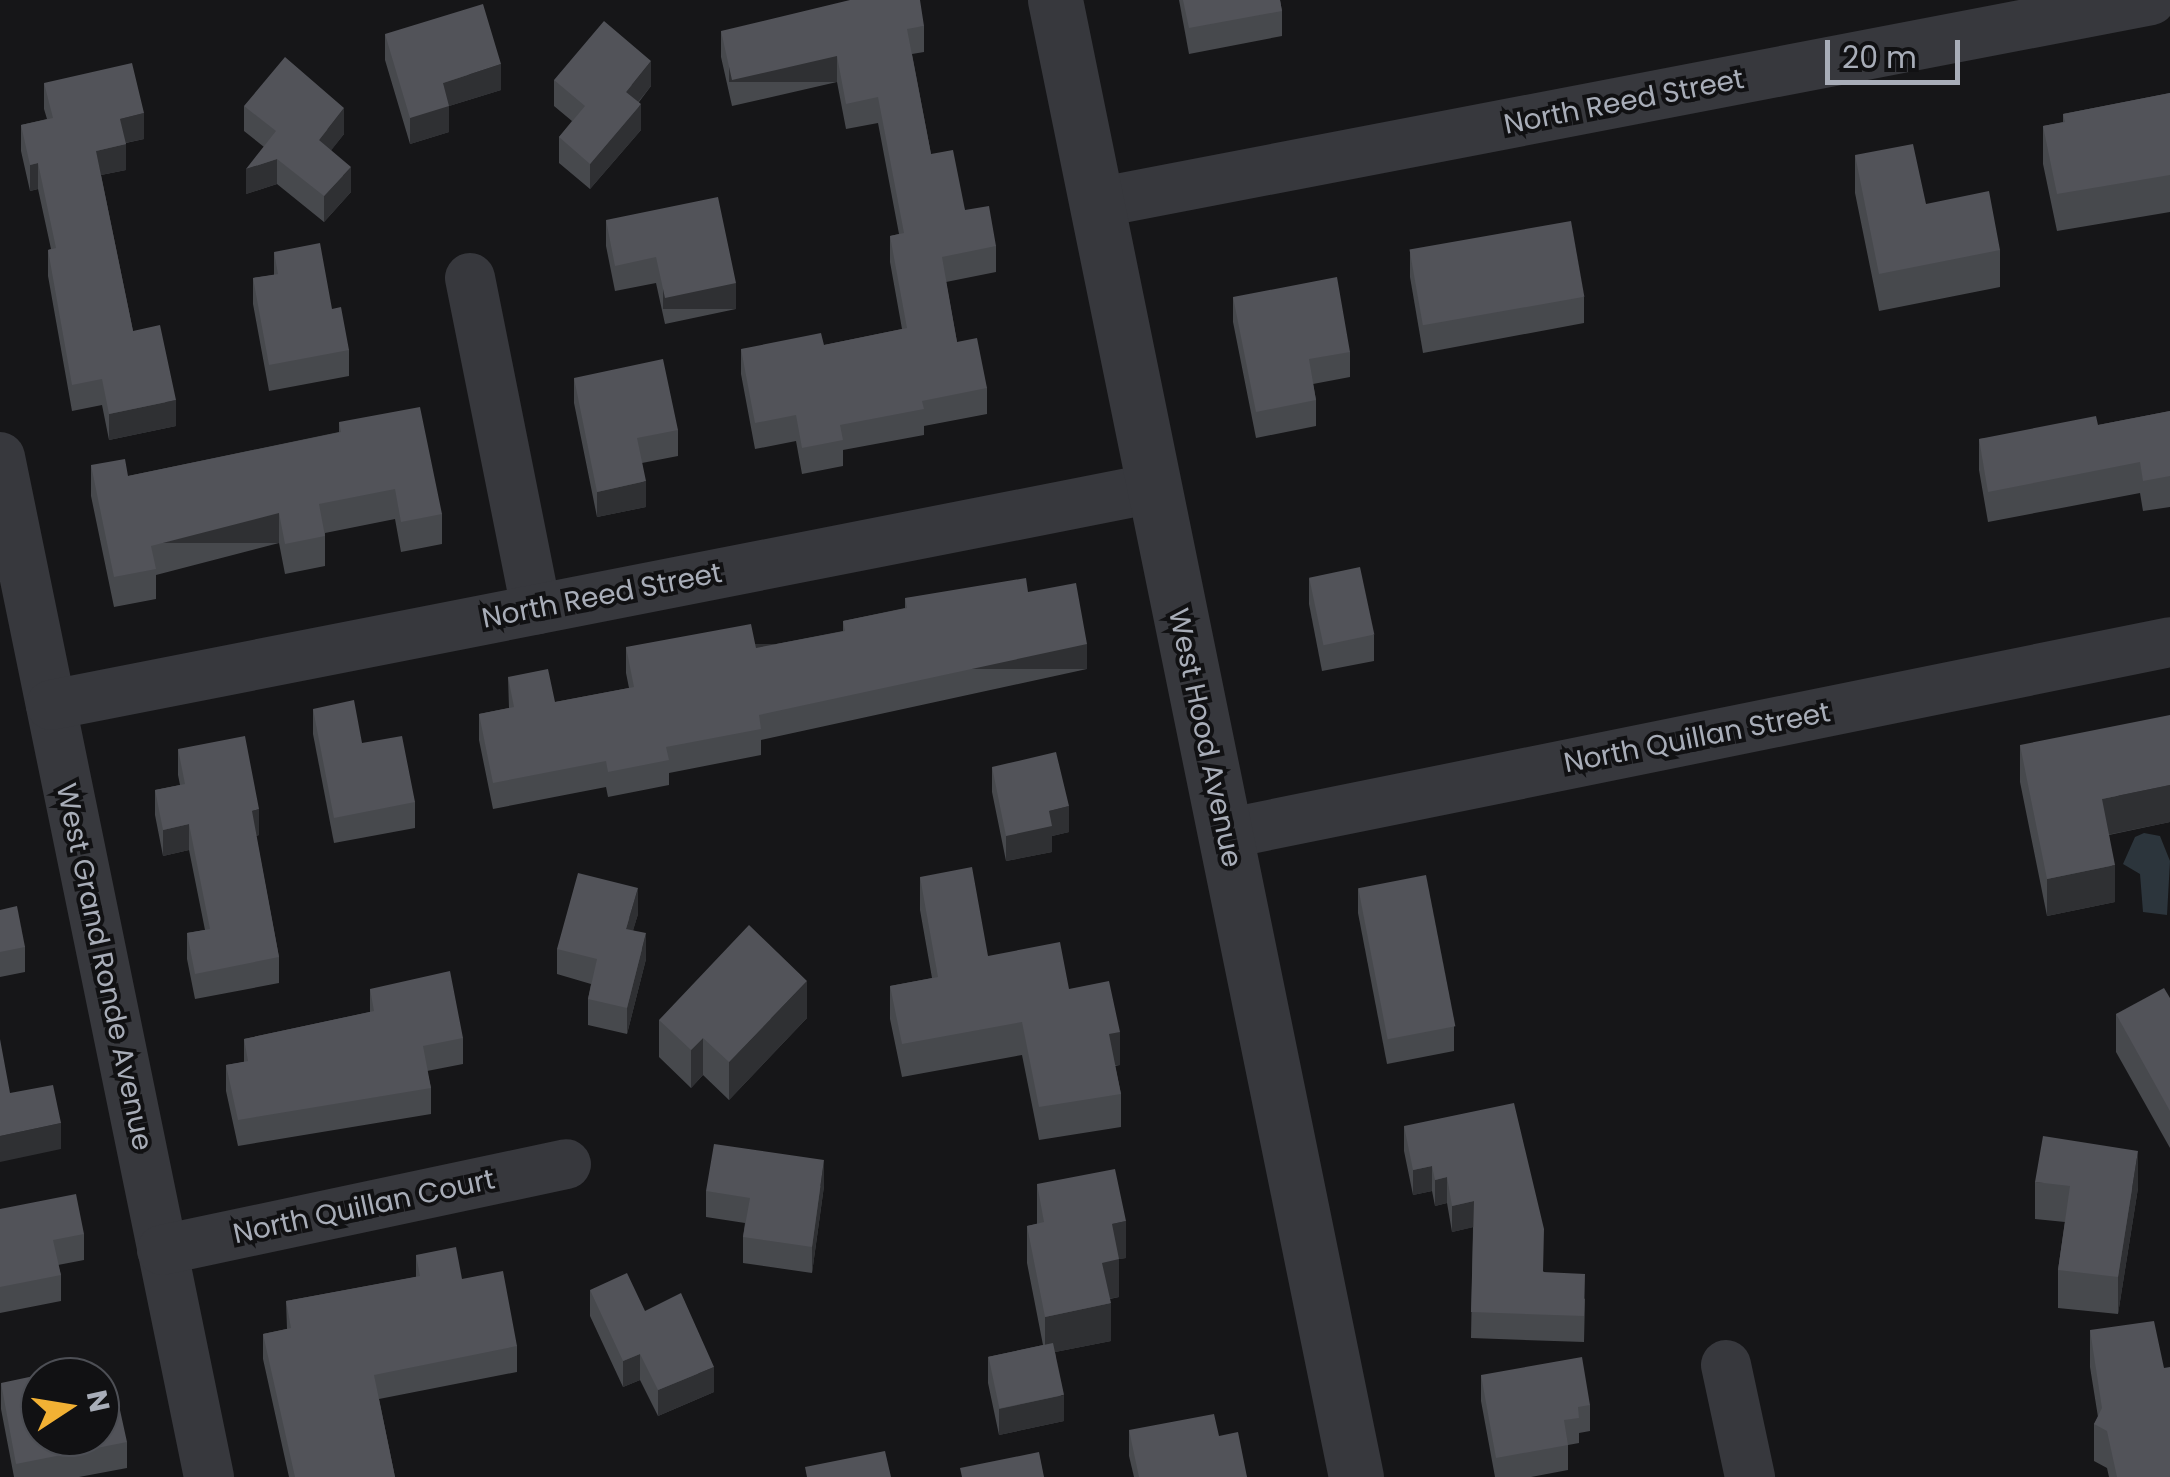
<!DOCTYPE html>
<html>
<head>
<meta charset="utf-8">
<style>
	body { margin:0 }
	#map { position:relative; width:2170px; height:1477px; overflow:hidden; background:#161618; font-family:Poppins,sans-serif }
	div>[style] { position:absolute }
	.water>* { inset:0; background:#2c353c }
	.minor>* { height:50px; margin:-25px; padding:0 25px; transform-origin:25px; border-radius:25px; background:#37383d }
	.tertiary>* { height:55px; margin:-27.5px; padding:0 27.5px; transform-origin:27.5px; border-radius:27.5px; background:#37383d }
	.wall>* { inset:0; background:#47494d }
	.shaded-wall>* { inset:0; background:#2f3033; transform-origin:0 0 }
	.building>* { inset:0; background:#525359; transform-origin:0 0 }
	span { translate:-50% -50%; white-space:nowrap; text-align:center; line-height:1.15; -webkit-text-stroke:8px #111113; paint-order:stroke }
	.street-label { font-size:28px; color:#a8adb8 }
	.north { position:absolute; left:20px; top:1357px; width:100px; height:100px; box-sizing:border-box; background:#111113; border:2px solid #4d4f55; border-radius:50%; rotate:78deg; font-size:28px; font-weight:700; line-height:40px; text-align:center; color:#a8adb8 }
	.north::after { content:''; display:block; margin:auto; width:35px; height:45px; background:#f2b134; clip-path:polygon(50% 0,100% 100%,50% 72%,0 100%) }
	.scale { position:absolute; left:1825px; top:40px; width:135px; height:45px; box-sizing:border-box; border:5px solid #a8adb8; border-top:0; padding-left:12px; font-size:30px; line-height:35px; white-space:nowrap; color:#a8adb8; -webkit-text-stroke:8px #111113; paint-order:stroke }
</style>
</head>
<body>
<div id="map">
	<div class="water">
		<i style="clip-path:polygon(2144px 833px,2160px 836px,2170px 861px,2167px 915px,2143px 912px,2140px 874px,2123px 864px,2135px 837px)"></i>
	</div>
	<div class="minor">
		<i style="left:1096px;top:203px;width:1074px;rotate:-10.89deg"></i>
		<i style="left:470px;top:278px;width:338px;rotate:78.7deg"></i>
		<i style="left:0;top:457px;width:1041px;rotate:78.42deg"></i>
		<i style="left:51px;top:705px;width:1124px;rotate:-11.13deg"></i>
		<i style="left:1225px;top:834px;width:964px;rotate:-11.48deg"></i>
		<i style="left:162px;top:1250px;width:413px;rotate:-12deg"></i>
		<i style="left:1726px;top:1365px;width:115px;rotate:77.9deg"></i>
	</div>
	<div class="tertiary">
		<i style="left:1055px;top:0;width:1507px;rotate:78.48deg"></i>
	</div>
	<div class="wall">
		<i style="clip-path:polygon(1179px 0,1280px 0,1282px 11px,1282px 36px,1189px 54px)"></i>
		<i style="clip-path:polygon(924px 26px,924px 52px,912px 54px,931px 154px,965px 210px,996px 246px,996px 272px,946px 282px,957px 342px,987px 388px,987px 414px,924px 426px,924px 435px,843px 450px,843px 466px,802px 474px,796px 441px,755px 449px,741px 374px,741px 349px,824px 345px,902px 329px,890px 262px,890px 236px,899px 234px,878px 123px,846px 129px,837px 82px,732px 106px,721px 57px,721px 31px)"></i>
		<i style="clip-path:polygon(385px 34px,501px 90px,449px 106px,449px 132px,410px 144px,385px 60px)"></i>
		<i style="clip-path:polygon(554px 80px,651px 86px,639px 102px,641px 130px,590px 189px,559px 163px,559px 137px,572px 121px,554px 106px)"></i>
		<i style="clip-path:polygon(44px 83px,144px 139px,126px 143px,126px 170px,101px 175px,133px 331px,176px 426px,109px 440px,102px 405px,72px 411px,48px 276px,48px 250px,51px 249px,38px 189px,30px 191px,21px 151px,21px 125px,47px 119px,44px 109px)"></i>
		<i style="clip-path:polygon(2170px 93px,2170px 212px,2057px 231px,2043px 164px,2043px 126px,2063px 122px,2063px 114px)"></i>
		<i style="clip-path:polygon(244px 106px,344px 134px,331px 150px,351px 192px,324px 222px,277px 184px,246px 194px,264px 147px,244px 131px)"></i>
		<i style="clip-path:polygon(1855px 155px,1926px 204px,2000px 250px,2000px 287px,1879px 311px,1855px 193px)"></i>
		<i style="clip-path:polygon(606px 220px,736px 309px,665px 324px,656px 283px,615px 291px,606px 246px)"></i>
		<i style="clip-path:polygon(1410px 251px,1584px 297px,1584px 323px,1423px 353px,1410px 277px)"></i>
		<i style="clip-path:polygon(274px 252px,349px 350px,349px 376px,269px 391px,253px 304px,253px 278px,274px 275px)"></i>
		<i style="clip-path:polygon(1233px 297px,1350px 352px,1350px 377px,1313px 384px,1316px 400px,1316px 426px,1256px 438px,1233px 322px)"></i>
		<i style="clip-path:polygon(574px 378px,678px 430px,678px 456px,642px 463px,646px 507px,597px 517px,574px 403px)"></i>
		<i style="clip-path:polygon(2170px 411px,2170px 507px,2143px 511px,2140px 493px,1988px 522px,1979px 470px,1979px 439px,2098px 425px)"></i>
		<i style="clip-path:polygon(339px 422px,442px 514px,442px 544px,401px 552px,395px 519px,325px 533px,325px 566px,285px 574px,279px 543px,156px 575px,156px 599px,114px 607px,91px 496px,91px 465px,128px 476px,339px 432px)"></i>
		<i style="clip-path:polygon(1309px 578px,1374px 635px,1374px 661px,1322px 671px,1309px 604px)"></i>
		<i style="clip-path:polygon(1028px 592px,1087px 669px,761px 740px,761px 755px,669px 773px,669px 785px,608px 797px,606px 787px,493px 809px,479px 740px,479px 714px,509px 708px,508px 677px,555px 702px,629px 688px,626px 673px,626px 647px,756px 648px,843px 631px,843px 621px,905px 608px,905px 598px)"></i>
		<i style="clip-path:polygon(313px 709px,362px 743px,415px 802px,415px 828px,334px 843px,313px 734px)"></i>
		<i style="clip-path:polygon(2020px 745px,2170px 822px,2109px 835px,2115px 902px,2047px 916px,2020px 782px)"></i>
		<i style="clip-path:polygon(178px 749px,259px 835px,256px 836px,279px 957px,279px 983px,195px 999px,187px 959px,187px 933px,205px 930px,189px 850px,163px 856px,155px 815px,155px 790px,180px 785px,178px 775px)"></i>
		<i style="clip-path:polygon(992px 767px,1069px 832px,1052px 836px,1052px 852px,1006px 861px,992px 792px)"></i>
		<i style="clip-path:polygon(920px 877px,988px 956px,1069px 989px,1120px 1065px,1115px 1066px,1121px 1094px,1121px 1127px,1039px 1140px,1022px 1055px,902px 1077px,890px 1019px,890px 986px,932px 978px,920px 910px)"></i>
		<i style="clip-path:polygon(1358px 888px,1454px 1026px,1454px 1051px,1387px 1064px,1358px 913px)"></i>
		<i style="clip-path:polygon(0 910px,25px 947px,25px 972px,0 977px)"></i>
		<i style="clip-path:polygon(638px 914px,633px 930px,646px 959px,627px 1034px,588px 1025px,588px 999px,591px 984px,557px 974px,557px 949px)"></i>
		<i style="clip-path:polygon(370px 989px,463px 1038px,463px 1064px,427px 1071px,431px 1088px,431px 1114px,238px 1146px,226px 1091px,226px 1065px,244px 1062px,244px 1039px,370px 1012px)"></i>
		<i style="clip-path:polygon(2170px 998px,2170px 1148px,2116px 1052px,2116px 1014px)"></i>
		<i style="clip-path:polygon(807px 1018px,729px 1100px,703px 1075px,691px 1088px,659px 1057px,659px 1020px)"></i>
		<i style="clip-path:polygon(1404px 1126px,1544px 1272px,1585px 1299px,1584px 1342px,1471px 1338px,1473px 1227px,1452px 1232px,1447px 1203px,1435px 1206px,1432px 1191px,1413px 1195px,1404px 1151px)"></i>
		<i style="clip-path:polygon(2035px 1182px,2138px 1188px,2118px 1314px,2058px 1308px,2058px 1270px,2065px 1222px,2035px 1219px)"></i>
		<i style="clip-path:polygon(1037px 1184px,1126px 1258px,1119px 1259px,1119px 1297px,1110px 1299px,1111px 1341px,1055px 1352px,1064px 1421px,999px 1435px,988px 1383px,988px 1357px,1043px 1345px,1027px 1263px,1027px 1226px,1037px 1224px)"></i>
		<i style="clip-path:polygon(824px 1186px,812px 1273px,743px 1263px,743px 1237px,745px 1223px,706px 1217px,706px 1191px)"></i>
		<i style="clip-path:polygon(0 1209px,84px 1234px,84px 1260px,58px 1265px,61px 1275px,61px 1301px,0 1313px)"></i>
		<i style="clip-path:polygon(416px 1255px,462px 1279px,517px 1346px,517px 1372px,379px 1399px,395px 1477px,289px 1477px,263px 1359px,263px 1334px,287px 1329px,286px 1301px,416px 1277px)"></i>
		<i style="clip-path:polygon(590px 1290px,645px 1311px,714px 1392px,658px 1416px,640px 1380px,623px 1387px,590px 1316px)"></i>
		<i style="clip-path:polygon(2090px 1330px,2164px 1368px,2170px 1477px,2109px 1477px,2107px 1468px,2094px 1461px,2094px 1424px,2098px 1417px,2090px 1367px)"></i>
		<i style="clip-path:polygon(1481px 1375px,1590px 1405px,1590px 1431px,1579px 1433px,1579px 1443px,1568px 1445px,1568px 1470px,1531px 1477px,1495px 1477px,1481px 1401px)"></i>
		<i style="clip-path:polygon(1px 1383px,40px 1437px,127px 1442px,127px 1468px,79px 1477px,14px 1477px,1px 1409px)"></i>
		<i style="clip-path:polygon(1129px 1430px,1219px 1436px,1247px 1477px,1134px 1477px,1129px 1456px)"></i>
	</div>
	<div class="shaded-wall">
		<i style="left:837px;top:56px;width:26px;height:108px;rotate:90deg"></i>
		<i style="clip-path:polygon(651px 61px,651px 86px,626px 117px,626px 92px)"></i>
		<i style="clip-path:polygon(501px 64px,501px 90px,449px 106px,449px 132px,410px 144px,410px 118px,443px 83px)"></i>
		<i style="clip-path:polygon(641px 104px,641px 130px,590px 189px,590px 164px)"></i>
		<i style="clip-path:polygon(344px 108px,344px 134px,319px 166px,319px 140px)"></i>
		<i style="clip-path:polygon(144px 113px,144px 139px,120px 144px,120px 119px)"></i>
		<i style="clip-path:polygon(126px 144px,126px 170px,96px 176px,96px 151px)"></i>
		<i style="clip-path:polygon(277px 159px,277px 184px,246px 194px,246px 169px)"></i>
		<i style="clip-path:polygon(38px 163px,38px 189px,30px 191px,30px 165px)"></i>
		<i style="clip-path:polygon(351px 167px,351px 192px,324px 222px,324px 196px)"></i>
		<i style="left:736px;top:283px;width:26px;height:73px;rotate:90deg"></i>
		<i style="clip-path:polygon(176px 400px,176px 426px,109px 440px,109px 414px)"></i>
		<i style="clip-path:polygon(646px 481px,646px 507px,597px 517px,597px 492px)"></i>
		<i style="left:279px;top:513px;width:30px;height:132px;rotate:90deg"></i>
		<i style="left:1087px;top:644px;width:25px;height:336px;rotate:90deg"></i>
		<i style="clip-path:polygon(2170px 785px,2170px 822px,2102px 836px,2102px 799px)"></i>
		<i style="clip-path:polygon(1069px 806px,1069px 832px,1052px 836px,1052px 852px,1006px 861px,1006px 836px,1049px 811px)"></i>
		<i style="clip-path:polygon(259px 809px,259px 835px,252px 837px,252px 811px)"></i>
		<i style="clip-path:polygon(189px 824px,189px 850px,163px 856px,163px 830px)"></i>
		<i style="clip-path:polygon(2115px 865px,2115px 902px,2047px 916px,2047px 879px)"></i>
		<i style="clip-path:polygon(638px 888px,638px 914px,626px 954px,626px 929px)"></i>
		<i style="clip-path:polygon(646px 933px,646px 959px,627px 1034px,627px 1008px)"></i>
		<i style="clip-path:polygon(807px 981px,807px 1018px,729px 1100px,729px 1062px)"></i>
		<i style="left:1120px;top:1032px;width:33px;height:11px;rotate:90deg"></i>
		<i style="clip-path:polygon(703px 1038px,703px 1075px,691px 1088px,691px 1050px)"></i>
		<i style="clip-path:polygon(61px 1123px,61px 1149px,0 1162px,0 1136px)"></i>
		<i style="clip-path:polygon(2138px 1151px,2138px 1188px,2118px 1314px,2118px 1277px)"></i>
		<i style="clip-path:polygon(824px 1160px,824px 1186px,812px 1273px,812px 1247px)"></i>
		<i style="clip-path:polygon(1432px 1166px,1432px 1191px,1413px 1195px,1413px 1170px)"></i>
		<i style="clip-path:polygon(1447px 1177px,1447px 1203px,1435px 1206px,1435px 1180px)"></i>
		<i style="clip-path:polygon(1474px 1201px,1474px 1227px,1452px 1232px,1452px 1206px)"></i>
		<i style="clip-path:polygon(1126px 1221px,1126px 1258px,1119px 1259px,1119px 1297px,1102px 1300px,1102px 1263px,1112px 1224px)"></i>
		<i style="clip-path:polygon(1111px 1303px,1111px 1341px,1045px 1354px,1045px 1317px)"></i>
		<i style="clip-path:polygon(640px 1354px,640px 1380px,623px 1387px,623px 1361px)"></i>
		<i style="clip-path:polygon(714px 1367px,714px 1392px,658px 1416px,658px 1390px)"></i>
		<i style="clip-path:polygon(1064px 1395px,1064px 1421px,999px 1435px,999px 1409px)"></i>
	</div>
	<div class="building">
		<i style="clip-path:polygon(850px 0,920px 0,924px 26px,907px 29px,931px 154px,953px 150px,965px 210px,989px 206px,996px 246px,942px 257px,957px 342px,977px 338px,987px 388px,922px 401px,924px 409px,840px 425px,843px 440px,802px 448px,796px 415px,755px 423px,741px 349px,821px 333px,824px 345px,907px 328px,890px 236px,904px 233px,878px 97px,846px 104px,837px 56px,732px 80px,721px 31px)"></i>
		<i style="clip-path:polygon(1183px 0,1280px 0,1282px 11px,1189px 28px)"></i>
		<i style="clip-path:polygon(483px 4px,501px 64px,443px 83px,449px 106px,410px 118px,385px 34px)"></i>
		<i style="clip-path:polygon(604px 21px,651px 61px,626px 92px,641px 104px,590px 164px,559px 137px,585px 106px,554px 80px)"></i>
		<i style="clip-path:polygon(285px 57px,344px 108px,319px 140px,351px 167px,324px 196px,277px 159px,246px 169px,276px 131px,244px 106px)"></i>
		<i style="clip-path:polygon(132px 63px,144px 113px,120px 119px,126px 144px,96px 151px,133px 331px,160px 325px,176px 400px,109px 414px,102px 379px,72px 385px,48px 250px,56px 248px,38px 163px,30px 165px,21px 125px,53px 118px,44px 83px)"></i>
		<i style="clip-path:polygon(2170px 93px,2170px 175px,2057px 194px,2043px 126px,2065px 122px,2063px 114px)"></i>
		<i style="clip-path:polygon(1913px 144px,1926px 204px,1989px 191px,2000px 250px,1879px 274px,1855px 155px)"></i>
		<i style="clip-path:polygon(718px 197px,736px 283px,665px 298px,656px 257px,615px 266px,606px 220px)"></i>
		<i style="left:1571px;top:221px;width:77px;height:164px;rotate:80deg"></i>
		<i style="clip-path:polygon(320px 243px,332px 309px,341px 307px,349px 350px,269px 365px,253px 278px,278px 274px,274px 252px)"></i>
		<i style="clip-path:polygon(1337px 277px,1350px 352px,1309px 359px,1316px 400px,1256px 412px,1233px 297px)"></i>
		<i style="clip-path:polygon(663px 359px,678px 430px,637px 438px,646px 481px,597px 492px,574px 378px)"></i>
		<i style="clip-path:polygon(420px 407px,442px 514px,401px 522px,395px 489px,319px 504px,325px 536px,285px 544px,279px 513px,151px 546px,156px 569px,114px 577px,91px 465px,125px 459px,128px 476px,341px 432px,339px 422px)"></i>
		<i style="clip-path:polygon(2170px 411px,2170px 476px,2143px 481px,2140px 462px,1988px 492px,1979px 439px,2096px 416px,2098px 425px)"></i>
		<i style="left:1360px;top:567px;width:69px;height:52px;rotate:78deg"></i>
		<i style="clip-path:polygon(1026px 578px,1028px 592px,1076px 583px,1087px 644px,759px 715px,761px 729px,666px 747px,669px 760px,608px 772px,606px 761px,493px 783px,479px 714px,514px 707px,508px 677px,548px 669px,555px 702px,634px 687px,626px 647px,751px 624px,756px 648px,845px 631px,843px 621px,907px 608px,905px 598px)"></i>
		<i style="clip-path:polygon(354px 700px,362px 743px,402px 736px,415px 802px,334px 818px,313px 709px)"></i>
		<i style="clip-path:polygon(2170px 715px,2170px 785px,2102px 799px,2115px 865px,2047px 879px,2020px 745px)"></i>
		<i style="clip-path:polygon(245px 736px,259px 809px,252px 811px,279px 957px,195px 974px,187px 933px,210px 929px,189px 824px,163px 830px,155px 790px,185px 784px,178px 749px)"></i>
		<i style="clip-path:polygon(1056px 752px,1069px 806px,1049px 811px,1052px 826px,1006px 836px,992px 767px)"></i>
		<i style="clip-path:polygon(972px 867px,988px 956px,1060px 942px,1069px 989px,1109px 981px,1120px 1032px,1109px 1034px,1121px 1094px,1039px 1107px,1022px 1022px,902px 1044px,890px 986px,938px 977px,920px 877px)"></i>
		<i style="clip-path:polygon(578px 873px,638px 888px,626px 929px,646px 933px,627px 1008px,588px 999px,597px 959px,557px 949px)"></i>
		<i style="left:1426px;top:875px;width:154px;height:69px;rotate:79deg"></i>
		<i style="clip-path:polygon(17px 906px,25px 947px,0 952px,0 910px)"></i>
		<i style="clip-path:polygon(749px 925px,807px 981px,729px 1062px,703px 1038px,691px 1050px,659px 1020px)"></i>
		<i style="clip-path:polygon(450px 971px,463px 1038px,423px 1046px,431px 1088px,238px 1120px,226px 1065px,248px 1061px,244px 1039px,374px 1011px,370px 989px)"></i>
		<i style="clip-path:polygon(2164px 988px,2170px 998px,2170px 1111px,2116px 1014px)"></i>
		<i style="clip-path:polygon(0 1039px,10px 1093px,53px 1085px,61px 1123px,0 1136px)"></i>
		<i style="clip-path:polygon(1514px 1103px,1544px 1229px,1543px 1272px,1585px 1274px,1584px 1316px,1471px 1312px,1474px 1201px,1452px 1206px,1447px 1177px,1435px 1180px,1432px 1166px,1413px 1170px,1404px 1126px)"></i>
		<i style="clip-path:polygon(2043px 1136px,2138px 1151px,2118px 1277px,2058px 1270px,2070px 1186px,2035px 1182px)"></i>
		<i style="clip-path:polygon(714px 1144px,824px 1160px,812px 1247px,743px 1237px,750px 1198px,706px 1191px)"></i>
		<i style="clip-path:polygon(1115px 1169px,1126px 1221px,1112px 1224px,1119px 1259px,1102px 1263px,1111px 1303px,1045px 1317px,1027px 1226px,1044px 1222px,1037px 1184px)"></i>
		<i style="clip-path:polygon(76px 1194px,84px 1234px,53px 1240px,61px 1275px,0 1287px,0 1209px)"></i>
		<i style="clip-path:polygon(456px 1247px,462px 1279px,503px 1271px,517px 1346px,374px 1375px,395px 1477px,295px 1477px,263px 1334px,291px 1328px,286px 1301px,420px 1276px,416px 1255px)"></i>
		<i style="clip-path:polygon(627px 1273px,645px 1311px,681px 1293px,714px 1367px,658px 1390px,640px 1354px,623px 1361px,590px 1290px)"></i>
		<i style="clip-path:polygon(2154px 1321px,2164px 1368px,2170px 1367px,2170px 1477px,2117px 1477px,2107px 1431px,2094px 1424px,2102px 1408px,2090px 1330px)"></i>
		<i style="left:1053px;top:1343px;width:53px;height:66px;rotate:78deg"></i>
		<i style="clip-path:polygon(1582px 1357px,1590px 1405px,1578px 1407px,1579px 1418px,1564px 1420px,1568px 1445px,1496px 1458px,1481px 1375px)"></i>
		<i style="clip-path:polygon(67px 1369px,68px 1377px,40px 1377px,40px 1437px,100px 1437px,100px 1405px,118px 1401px,127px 1442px,16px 1464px,1px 1383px)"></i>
		<i style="clip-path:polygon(1214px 1414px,1219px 1436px,1238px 1432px,1247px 1477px,1139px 1477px,1129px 1430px)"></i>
		<i style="clip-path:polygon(885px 1451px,891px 1477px,807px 1477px,805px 1467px)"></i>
		<i style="clip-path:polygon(1039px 1452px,1044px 1477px,962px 1477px,960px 1468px)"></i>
	</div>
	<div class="street-label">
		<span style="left:1624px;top:102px;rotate:-11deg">North Reed Street</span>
		<span style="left:602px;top:596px;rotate:-11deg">North Reed Street</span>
		<span style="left:1205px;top:738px;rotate:78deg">West Hood Avenue</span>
		<span style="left:1697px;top:738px;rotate:-11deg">North Quillan Street</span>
		<span style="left:104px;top:967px;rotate:78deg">West Grand Ronde Avenue</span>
		<span style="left:364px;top:1207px;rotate:-12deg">North Quillan Court</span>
	</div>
	<div class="north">N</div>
	<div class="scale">20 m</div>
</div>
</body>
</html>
